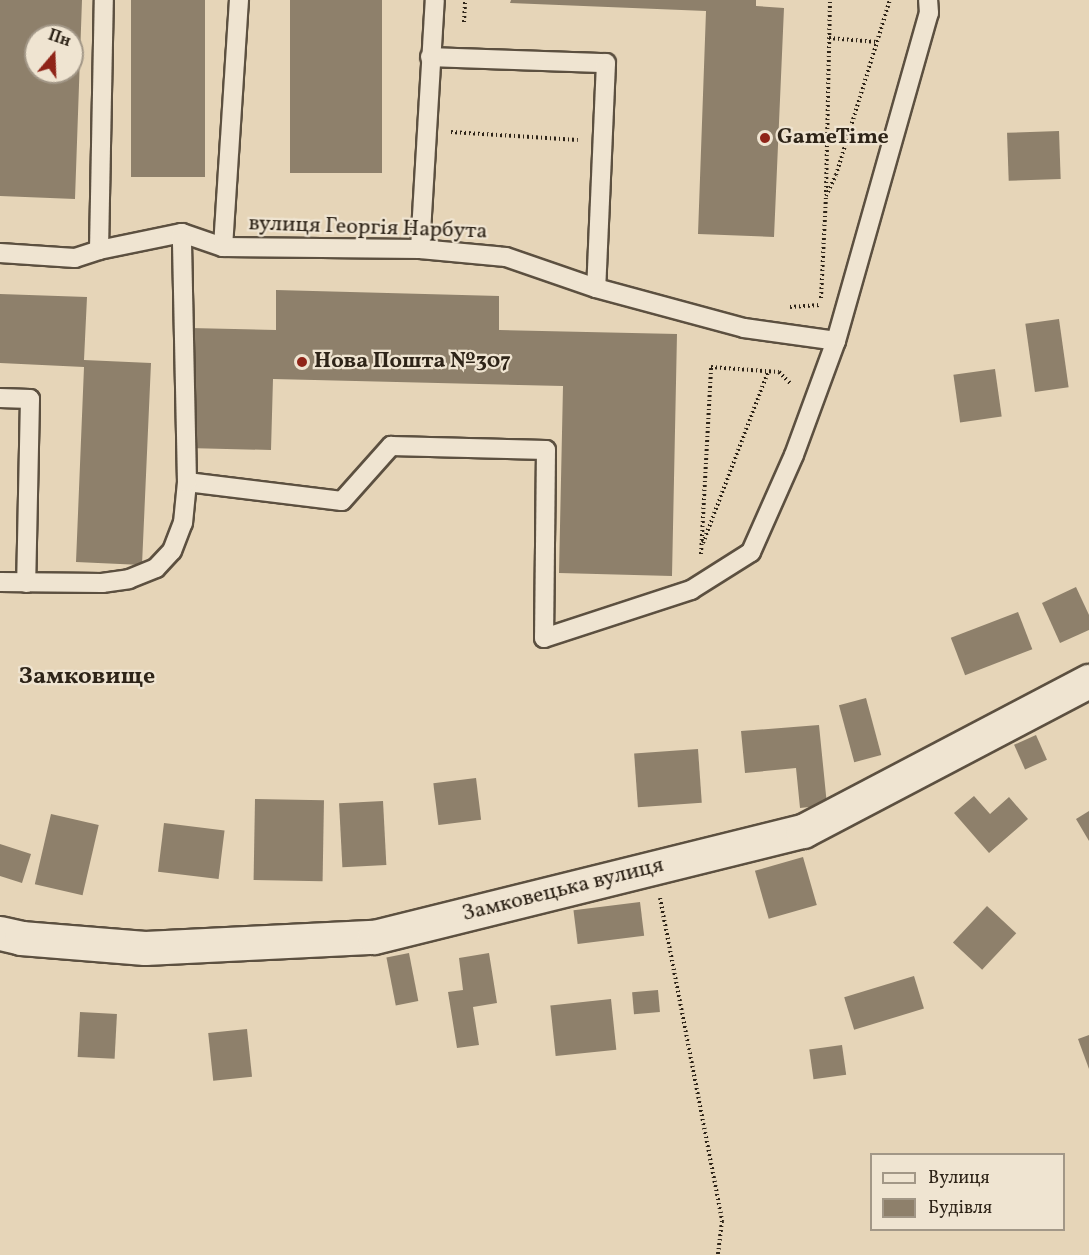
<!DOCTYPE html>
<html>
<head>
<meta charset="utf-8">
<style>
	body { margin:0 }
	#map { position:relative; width:1089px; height:1255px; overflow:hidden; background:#e6d5b8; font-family:Vollkorn,serif }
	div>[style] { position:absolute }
	.building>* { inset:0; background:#8e806b; transform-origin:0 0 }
	.path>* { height:4px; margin-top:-2px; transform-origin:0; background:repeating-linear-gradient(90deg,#2e2418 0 1.5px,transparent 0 4.5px) }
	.roads { filter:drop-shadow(2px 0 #5c5040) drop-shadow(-2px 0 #5c5040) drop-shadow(0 2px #5c5040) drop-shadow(0 -2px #5c5040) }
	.service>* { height:18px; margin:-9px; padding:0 9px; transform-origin:9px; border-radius:9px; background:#efe4d1 }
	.minor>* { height:33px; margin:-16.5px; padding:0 16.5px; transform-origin:16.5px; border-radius:16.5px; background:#efe4d1 }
	.dots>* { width:16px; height:16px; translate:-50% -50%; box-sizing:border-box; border:3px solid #efe4d1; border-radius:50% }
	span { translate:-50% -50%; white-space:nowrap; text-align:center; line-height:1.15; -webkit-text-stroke:4.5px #efe4d1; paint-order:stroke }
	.poi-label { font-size:22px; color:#2e2418; font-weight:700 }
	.left { translate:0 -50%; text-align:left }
	.street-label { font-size:22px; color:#2e2418 }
	.neighbourhood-label { font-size:24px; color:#2e2418; font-weight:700 }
	.legend { position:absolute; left:870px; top:1153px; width:195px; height:78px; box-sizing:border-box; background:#efe4d1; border:2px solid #a29787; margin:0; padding:8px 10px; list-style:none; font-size:18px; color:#2e2418 }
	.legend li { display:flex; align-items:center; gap:12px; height:30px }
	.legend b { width:30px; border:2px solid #a29787 }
	.north { position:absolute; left:24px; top:24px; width:60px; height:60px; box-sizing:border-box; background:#efe4d1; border:2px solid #a29787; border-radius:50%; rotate:19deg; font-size:16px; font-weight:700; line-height:24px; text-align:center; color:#2e2418 }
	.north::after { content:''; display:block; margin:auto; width:21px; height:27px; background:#8f2418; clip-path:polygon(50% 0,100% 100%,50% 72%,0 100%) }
</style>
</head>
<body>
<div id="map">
	<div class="building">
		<i style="clip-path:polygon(evenodd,0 0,82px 0,75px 199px,0 196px,0 0,36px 36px,72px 36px,72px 72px,36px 72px,36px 36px)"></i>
		<i style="left:131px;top:0;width:74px;height:177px"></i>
		<i style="left:290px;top:0;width:92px;height:173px"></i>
		<i style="clip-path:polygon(511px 0,756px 0,756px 6px,784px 8px,774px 237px,698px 234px,706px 11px,510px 3px)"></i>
		<i style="left:1059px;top:131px;width:48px;height:52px;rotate:88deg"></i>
		<i style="clip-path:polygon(276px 290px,499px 296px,499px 330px,677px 334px,672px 576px,559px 573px,563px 386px,273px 379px,271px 450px,187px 448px,190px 328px,276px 330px)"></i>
		<i style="clip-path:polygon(0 294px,87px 297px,84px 360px,151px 363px,142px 565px,76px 562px,84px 367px,0 363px)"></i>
		<i style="left:1059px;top:319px;width:69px;height:34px;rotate:82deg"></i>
		<i style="left:995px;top:369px;width:48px;height:42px;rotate:82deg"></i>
		<i style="clip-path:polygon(1076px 587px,1089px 615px,1089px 630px,1060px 643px,1042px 603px)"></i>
		<i style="left:1018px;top:612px;width:40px;height:72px;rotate:69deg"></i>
		<i style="left:866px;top:698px;width:59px;height:28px;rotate:75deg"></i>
		<i style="clip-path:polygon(819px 725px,827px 805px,800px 808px,796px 768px,745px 773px,741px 731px)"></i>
		<i style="left:1036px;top:735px;width:27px;height:24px;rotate:66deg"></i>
		<i style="left:698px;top:749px;width:54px;height:64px;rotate:86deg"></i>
		<i style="left:476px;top:778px;width:42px;height:43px;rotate:83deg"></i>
		<i style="clip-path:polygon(974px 796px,990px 814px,1009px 797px,1028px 819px,989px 853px,954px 813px)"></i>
		<i style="left:255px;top:799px;width:69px;height:81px;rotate:1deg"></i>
		<i style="left:383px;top:801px;width:64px;height:44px;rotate:87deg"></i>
		<i style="clip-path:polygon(1089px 811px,1089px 841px,1076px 819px)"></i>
		<i style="left:51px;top:814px;width:49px;height:72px;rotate:13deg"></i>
		<i style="left:164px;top:823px;width:61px;height:49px;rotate:7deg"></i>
		<i style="clip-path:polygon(0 844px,31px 854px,22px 883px,0 876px)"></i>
		<i style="left:803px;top:857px;width:50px;height:50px;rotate:74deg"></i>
		<i style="left:640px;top:902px;width:34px;height:67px;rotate:83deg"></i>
		<i style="left:987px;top:906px;width:40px;height:50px;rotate:43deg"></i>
		<i style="left:409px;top:953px;width:49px;height:23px;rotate:79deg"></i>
		<i style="clip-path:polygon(489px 953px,497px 1003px,473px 1007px,479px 1045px,457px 1048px,448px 992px,463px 990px,459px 958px)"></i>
		<i style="left:914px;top:976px;width:34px;height:73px;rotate:73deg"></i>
		<i style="left:658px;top:990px;width:22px;height:26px;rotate:85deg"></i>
		<i style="left:611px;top:999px;width:51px;height:61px;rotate:84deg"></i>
		<i style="left:80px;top:1012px;width:37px;height:45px;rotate:3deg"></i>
		<i style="left:247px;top:1029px;width:48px;height:39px;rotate:84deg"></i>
		<i style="clip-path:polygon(1089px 1035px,1089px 1069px,1078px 1039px)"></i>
		<i style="left:842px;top:1045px;width:30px;height:33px;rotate:82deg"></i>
	</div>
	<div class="path">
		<i style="left:464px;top:22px;width:22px;rotate:-87deg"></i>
		<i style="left:829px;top:38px;width:48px;rotate:4.8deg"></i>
		<i style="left:451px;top:132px;width:127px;rotate:3.6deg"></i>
		<i style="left:826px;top:192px;width:192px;rotate:-88.8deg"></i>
		<i style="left:821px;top:298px;width:102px;rotate:-87.2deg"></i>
		<i style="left:826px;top:196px;width:23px;rotate:-65deg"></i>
		<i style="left:836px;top:175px;width:183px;rotate:-72.9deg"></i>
		<i style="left:790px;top:307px;width:30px;rotate:-4deg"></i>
		<i style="left:703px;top:543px;width:183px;rotate:-69.2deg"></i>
		<i style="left:701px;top:554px;width:187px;rotate:-86.9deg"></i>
		<i style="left:711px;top:367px;width:68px;rotate:4.2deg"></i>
		<i style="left:779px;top:372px;width:16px;rotate:45deg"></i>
		<i style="left:660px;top:898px;width:329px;rotate:79.1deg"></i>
		<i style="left:722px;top:1221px;width:34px;rotate:97deg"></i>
	</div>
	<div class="roads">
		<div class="service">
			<i style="left:430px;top:57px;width:176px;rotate:2deg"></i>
			<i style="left:606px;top:63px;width:225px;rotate:92.5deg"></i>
			<i style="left:223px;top:247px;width:248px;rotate:-86.3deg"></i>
			<i style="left:420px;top:249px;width:249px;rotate:-86.6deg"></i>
			<i style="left:99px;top:250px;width:250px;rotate:-88.9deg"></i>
			<i style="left:0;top:253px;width:75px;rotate:3.8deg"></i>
			<i style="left:75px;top:258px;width:25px;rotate:-18deg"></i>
			<i style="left:99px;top:250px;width:85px;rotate:-11.6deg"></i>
			<i style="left:182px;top:233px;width:43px;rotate:18.9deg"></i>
			<i style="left:223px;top:247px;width:197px;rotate:0.6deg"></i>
			<i style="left:420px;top:249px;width:86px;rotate:5.3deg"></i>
			<i style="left:506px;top:257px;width:95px;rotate:19deg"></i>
			<i style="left:596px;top:288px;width:153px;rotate:15.1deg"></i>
			<i style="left:744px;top:328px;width:93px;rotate:8deg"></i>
			<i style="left:0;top:398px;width:30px;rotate:2deg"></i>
			<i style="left:30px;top:399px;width:184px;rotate:91.2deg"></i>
			<i style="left:187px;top:482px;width:156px;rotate:7deg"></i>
			<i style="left:342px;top:501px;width:74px;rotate:-48.3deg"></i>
			<i style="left:391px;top:446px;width:155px;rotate:1.5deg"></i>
			<i style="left:546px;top:450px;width:188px;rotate:90.6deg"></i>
			<i style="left:544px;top:638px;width:155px;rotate:-18.1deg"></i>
			<i style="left:691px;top:590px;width:71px;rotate:-32.3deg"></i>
			<i style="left:751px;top:552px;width:106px;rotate:-66.1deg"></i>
			<i style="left:794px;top:455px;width:121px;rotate:-69.8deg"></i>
			<i style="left:836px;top:341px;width:341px;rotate:-74.2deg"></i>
			<i style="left:929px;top:13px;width:13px;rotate:-94deg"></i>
			<i style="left:0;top:582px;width:102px;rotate:0.6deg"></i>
			<i style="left:102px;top:583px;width:27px;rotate:-8deg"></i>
			<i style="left:129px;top:579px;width:29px;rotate:-22deg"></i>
			<i style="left:156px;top:568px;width:23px;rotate:-47deg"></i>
			<i style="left:172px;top:551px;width:30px;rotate:-69deg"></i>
			<i style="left:183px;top:523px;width:41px;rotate:-84.4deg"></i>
			<i style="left:187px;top:482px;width:249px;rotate:-91.2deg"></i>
		</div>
		<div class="minor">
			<i style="left:0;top:933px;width:22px;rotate:13deg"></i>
			<i style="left:21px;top:938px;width:124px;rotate:4.6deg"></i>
			<i style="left:145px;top:948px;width:229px;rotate:-2.8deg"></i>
			<i style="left:374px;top:937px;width:442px;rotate:-13.9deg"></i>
			<i style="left:803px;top:831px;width:323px;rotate:-27.7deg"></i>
		</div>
	</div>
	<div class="dots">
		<i style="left:765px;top:138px;background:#8f2418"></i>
		<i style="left:302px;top:362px;background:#8f2418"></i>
	</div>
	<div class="poi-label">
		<span class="left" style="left:777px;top:138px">GameTime</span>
		<span class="left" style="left:314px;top:362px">Нова Пошта №307</span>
	</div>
	<div class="street-label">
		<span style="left:368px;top:228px;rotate:2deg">вулиця Георгія Нарбута</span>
		<span style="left:563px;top:890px;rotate:-14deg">Замковецька вулиця</span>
	</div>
	<div class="neighbourhood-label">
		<span style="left:87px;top:678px">Замковище</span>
	</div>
	<ul class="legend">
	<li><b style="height:8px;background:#efe4d1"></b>Вулиця</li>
	<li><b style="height:16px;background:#8e806b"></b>Будівля</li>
	</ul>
	<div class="north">Пн</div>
</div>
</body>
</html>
